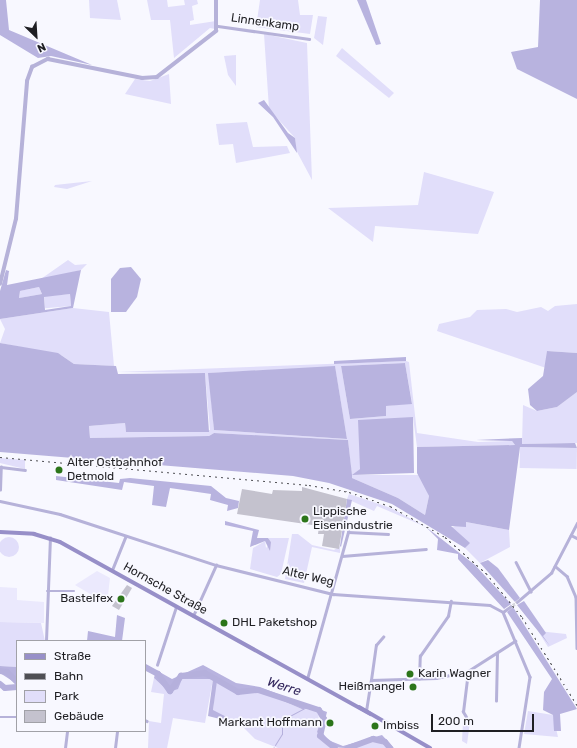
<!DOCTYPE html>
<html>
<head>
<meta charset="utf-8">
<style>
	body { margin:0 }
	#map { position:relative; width:577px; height:748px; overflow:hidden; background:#f8f8ff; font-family:Rubik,sans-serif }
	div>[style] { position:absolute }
	.built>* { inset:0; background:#ebe9fd }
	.green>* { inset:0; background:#e1defa; transform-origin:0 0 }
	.round { border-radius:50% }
	.forest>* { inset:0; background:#b8b3df }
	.stream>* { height:1px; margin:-0.5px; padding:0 0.5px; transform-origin:0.5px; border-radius:0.5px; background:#b5b0dc }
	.river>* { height:6px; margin:-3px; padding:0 3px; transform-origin:3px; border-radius:3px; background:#b5b0dc }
	.building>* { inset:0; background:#c4c2ce }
	.minor-tunnel>* { height:2.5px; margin-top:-1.25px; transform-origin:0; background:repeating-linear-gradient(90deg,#d7d7de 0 2.5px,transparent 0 3.5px) }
	.minor>* { height:2.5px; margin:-1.25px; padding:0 1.25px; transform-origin:1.25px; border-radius:1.25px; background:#b6b2d9 }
	.tertiary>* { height:3.5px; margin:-1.75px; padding:0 1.75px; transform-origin:1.75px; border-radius:1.75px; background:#b6b2d9 }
	.secondary>* { height:4px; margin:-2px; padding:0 2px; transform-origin:2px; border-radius:2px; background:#978fc8 }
	.rail>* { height:1px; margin-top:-0.5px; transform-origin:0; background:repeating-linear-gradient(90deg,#4f4f54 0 2px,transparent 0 6px) }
	.dots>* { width:11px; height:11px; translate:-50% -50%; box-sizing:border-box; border:2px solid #f8f8ff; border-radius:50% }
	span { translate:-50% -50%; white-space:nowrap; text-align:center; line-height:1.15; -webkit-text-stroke:3.5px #f8f8ff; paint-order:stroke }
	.street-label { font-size:12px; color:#1f1f23 }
	.poi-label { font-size:12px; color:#1f1f23 }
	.left { translate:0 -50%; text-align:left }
	.right { translate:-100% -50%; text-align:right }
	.water-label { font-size:13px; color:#34285e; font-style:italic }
	.legend { position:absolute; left:16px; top:640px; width:130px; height:92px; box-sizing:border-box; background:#f8f8ff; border:1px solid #a1a1a7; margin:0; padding:5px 7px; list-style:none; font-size:12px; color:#1f1f23 }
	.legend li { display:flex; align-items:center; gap:8px; height:20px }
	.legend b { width:20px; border:1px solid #a1a1a7 }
	.north { position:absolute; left:16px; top:16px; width:40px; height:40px; -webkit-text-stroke:3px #f8f8ff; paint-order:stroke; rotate:155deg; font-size:11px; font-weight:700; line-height:16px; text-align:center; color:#1f1f23 }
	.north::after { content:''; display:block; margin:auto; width:14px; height:18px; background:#1f1f23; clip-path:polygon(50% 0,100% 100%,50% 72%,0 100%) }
	.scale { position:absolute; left:431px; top:714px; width:103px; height:18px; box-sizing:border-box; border:2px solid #1f1f23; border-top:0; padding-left:5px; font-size:12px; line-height:14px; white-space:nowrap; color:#1f1f23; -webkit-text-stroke:3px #f8f8ff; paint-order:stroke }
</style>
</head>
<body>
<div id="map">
	<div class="built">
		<i style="clip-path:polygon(97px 571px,110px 578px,107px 604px,75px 585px)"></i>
		<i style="clip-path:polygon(0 587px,17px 588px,17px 600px,44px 602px,44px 623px,0 622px)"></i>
	</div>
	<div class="green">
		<i style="clip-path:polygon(89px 0,117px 0,121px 20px,90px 18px)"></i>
		<i style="clip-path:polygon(147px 0,167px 0,168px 7px,185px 5px,184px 0,197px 0,198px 4px,192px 6px,194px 20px,190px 21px,190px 25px,216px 21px,215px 29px,210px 28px,174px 58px,170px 20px,151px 20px)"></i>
		<i style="clip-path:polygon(260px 0,298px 0,300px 15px,313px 15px,310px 34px,256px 27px)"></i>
		<i style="clip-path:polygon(318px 16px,327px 17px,323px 45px,314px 38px)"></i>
		<i style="clip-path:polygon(264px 34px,307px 43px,312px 180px,296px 150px,295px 138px,269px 109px)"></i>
		<i style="clip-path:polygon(342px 48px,394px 93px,389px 98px,336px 56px)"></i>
		<i style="clip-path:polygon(236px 55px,236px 86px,228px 75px,224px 56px)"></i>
		<i style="clip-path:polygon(169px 74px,171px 104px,125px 94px,135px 79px,150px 81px)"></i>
		<i style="clip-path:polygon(247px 122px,253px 147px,287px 146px,290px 153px,236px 163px,233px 144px,219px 145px,216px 124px)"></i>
		<i style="clip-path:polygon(424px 172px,494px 192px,478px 234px,375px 226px,373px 242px,328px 208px,418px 205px)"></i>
		<i style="clip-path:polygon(92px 181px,67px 189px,54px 187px,55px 185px)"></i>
		<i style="clip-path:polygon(68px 260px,75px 265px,87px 264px,81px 270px,38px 281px)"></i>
		<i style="clip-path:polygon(39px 287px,42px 294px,19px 298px,20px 291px)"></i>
		<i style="left:70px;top:294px;width:12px;height:26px;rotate:85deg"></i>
		<i style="clip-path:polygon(577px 304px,577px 353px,547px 351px,546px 368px,437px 331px,439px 324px,470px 317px,477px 310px,506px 309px,517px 312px,541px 307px,548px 311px,555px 306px)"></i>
		<i style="clip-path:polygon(73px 308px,109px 312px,114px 366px,74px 364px,61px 355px,0 343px,5px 329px,0 319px)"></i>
		<i style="clip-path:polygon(evenodd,406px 361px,409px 362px,417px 433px,478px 442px,512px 441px,515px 445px,417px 447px,413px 417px,360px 453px,360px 469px,353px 475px,420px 475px,429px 496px,425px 515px,398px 498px,352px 478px,348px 440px,214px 433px,209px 436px,90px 438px,89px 426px,125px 423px,126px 432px,210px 430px,205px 373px,117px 372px,406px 361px,405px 363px,412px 403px,386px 406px,386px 416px,350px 419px,341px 366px,405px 363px,406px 361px,335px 367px,347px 439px,214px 430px,209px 373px,335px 367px)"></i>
		<i style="clip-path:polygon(577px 392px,577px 443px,522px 444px,523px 405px,537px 411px,557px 407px)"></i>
		<i style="left:520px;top:447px;width:57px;height:21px;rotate:1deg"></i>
		<i style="clip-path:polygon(0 458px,25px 460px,25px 469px,0 463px)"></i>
		<i style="clip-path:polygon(349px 494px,391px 508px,426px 527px,377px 506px,374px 511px,347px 499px)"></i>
		<i style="clip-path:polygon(466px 522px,509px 530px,510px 547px,480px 563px,465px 548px,469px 543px,450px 528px)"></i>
		<i style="clip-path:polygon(292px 534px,298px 534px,312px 545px,334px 550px,340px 546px,340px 553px,312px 547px,304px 583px,285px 579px)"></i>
		<i class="round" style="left:-1px;top:537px;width:20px;height:20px"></i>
		<i style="clip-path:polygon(268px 538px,289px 538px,281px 574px,277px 577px,250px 569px,253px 548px,265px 541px,266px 548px,271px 542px)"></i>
		<i style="clip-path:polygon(0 622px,41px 623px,45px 641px,17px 641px,17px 667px,0 666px)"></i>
		<i style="clip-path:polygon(538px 631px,566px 634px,567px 638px,548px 647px)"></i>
		<i style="clip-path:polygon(154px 678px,169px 692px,182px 679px,213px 679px,205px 723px,173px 718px,167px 748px,148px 748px,149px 721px,161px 723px,164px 694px,151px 692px)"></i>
		<i style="clip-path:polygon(216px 681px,239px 690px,258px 690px,304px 710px,307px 705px,319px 709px,318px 728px,336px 748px,278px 748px,255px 739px,240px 724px,213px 711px)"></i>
		<i style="clip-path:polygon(528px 711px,553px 715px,558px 737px,524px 734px)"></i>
		<i style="clip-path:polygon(463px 722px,470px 722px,467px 744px,462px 741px)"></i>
		<i style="clip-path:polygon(376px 741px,389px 748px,345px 748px,368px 742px)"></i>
	</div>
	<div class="forest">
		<i style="clip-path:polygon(0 0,6px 0,9px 30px,92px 65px,51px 56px,38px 58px,0 35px)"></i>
		<i style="clip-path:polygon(357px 0,366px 0,381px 44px,376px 45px)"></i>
		<i style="clip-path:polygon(540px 0,577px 0,577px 99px,517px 69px,511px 52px,538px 47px)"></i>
		<i style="clip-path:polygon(264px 100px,288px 133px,295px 138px,297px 153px,273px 117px,258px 103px)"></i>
		<i style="clip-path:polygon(131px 267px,141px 279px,137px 297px,126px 312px,111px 312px,111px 279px,120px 268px)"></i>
		<i style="clip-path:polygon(evenodd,6px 270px,9px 271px,7px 285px,81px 270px,73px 308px,0 319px,0 291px,6px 270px,39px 287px,42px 294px,19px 298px,20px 291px,39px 287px,6px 270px,70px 294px,71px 306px,45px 310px,44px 297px,70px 294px)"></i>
		<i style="clip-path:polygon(0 343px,58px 353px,74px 364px,116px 366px,118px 374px,205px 373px,209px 432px,126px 432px,125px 423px,89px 426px,90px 438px,209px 436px,214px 433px,348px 440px,352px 475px,360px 469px,358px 420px,413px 417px,414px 473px,352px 475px,352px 478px,398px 498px,425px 515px,429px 496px,417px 473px,417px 447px,515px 445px,512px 441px,476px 440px,522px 438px,522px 444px,575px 443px,577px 448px,520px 447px,509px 530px,466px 522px,466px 527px,451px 526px,470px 543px,465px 548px,392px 504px,329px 483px,293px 476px,0 452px)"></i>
		<i style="clip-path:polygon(547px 351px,577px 353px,577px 392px,557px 407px,537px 411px,530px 405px,528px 389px,543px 376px)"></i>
		<i style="clip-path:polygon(406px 357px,406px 361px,334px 364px,334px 361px)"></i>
		<i style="clip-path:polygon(405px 363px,412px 404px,386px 406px,386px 416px,350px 419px,341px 366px)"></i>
		<i style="clip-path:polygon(335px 366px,347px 439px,214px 430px,208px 373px)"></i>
		<i style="clip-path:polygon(56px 476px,119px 483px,120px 479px,130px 478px,211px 486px,226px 498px,239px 501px,238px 508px,227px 511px,228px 505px,210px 500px,211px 494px,170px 488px,166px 507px,152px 505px,154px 486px,124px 482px,122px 490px,56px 480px)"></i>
		<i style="clip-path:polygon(347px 499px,352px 500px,341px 547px,340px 546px)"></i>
		<i style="clip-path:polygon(225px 521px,259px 530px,257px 538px,268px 538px,271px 542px,270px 551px,265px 541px,250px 547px,253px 531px,225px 525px)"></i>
		<i style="clip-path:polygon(426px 527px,475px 565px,511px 604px,504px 609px,458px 559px,458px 554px,437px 550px,438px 539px)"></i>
		<i style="clip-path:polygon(488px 560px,498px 568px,520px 598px,515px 602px,480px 563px)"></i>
		<i style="clip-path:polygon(524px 601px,546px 633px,543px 636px,550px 646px,517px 605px)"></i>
		<i style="clip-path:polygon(513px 607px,577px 709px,560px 714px,561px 731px,554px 731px,553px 715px,543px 710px,544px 692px,552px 679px,507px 612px)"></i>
		<i style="clip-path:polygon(117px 615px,125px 618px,122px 641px,87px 641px,88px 631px,115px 637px)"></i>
		<i style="clip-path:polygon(203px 665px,236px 683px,260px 687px,306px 705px,304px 710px,258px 690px,239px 690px,217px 681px,213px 710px,240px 724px,208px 716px,213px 679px,182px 679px,178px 689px,169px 692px,154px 678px,156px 670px,172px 679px)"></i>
		<i style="clip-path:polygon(0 666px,17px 667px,17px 684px,0 673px)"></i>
		<i style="clip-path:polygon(319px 709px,327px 712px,322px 732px,328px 740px,343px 746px,382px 735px,394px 748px,376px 741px,345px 748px,331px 747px,317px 732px,321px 720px)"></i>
	</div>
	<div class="stream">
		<i style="left:275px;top:745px;width:13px;rotate:-58deg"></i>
		<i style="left:282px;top:734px;width:14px;rotate:-90deg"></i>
		<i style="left:282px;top:720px;width:27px;rotate:-28deg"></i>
		<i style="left:273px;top:748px;width:1px;rotate:-45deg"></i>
	</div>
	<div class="river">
		<i style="left:145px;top:667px;width:15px;rotate:28deg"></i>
		<i style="left:158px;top:674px;width:21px;rotate:55deg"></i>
		<i style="left:170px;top:691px;width:19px;rotate:-54deg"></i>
		<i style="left:181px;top:676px;width:24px;rotate:-7deg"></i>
		<i style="left:205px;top:673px;width:38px;rotate:30deg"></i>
		<i style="left:238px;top:692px;width:20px;rotate:-6deg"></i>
		<i style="left:258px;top:690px;width:64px;rotate:18.2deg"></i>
		<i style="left:319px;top:710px;width:10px;rotate:61deg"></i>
		<i style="left:324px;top:719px;width:17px;rotate:103deg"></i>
		<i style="left:320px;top:736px;width:19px;rotate:39deg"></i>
		<i style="left:0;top:671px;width:7px;rotate:8deg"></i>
		<i style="left:7px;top:672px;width:14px;rotate:45deg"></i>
		<i style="left:0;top:684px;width:6px;rotate:39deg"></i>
		<i style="left:5px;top:688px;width:12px;rotate:-5deg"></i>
		<i style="left:348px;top:748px;width:27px;rotate:-20deg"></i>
		<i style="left:373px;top:739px;width:12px;rotate:14deg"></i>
		<i style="left:385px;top:742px;width:8px;rotate:50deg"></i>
	</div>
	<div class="building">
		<i style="clip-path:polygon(302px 487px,347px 499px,339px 549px,322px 546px,324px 534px,318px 534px,319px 526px,237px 514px,242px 489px,272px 494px,273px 490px,302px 491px)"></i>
		<i style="clip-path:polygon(127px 585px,132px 588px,119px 610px,112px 606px)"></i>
	</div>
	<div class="minor-tunnel">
		<i style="left:510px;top:607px;width:9px;rotate:-36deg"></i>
	</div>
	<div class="minor">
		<i style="left:218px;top:26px;width:92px;rotate:8.1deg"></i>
		<i style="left:0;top:490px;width:23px;rotate:-88deg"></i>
		<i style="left:1px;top:467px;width:24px;rotate:7deg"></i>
		<i style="left:0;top:501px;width:61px;rotate:12.2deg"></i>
		<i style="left:60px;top:514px;width:164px;rotate:18.1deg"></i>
		<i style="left:216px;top:565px;width:121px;rotate:13.9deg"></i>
		<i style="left:333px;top:594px;width:157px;rotate:4deg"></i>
		<i style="left:490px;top:605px;width:15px;rotate:28deg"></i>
		<i style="left:503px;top:612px;width:70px;rotate:67.4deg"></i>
		<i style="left:530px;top:677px;width:72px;rotate:98.8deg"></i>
		<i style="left:571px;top:535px;width:7px;rotate:27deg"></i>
		<i style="left:342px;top:556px;width:84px;rotate:-4.8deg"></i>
		<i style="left:516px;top:562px;width:33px;rotate:63deg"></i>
		<i style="left:555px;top:566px;width:16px;rotate:40deg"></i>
		<i style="left:567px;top:576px;width:23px;rotate:67deg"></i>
		<i style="left:576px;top:597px;width:51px;rotate:88.9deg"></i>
		<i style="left:112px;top:570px;width:35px;rotate:-68deg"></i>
		<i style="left:47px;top:591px;width:27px"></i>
		<i style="left:517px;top:602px;width:45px;rotate:-40.5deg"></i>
		<i style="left:551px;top:573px;width:56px;rotate:-62.5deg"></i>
		<i style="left:503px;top:612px;width:9px;rotate:-36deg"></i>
		<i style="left:193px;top:616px;width:56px;rotate:-65.7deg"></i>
		<i style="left:46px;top:641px;width:103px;rotate:-87.8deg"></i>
		<i style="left:157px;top:665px;width:61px;rotate:-71.9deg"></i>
		<i style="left:307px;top:679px;width:153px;rotate:-74.4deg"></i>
		<i style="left:348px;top:532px;width:40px;rotate:2.9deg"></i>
		<i style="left:419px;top:679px;width:23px;rotate:-88deg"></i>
		<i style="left:420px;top:656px;width:49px;rotate:-55deg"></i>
		<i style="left:448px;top:616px;width:15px;rotate:-79deg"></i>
		<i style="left:371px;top:680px;width:35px;rotate:-82deg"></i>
		<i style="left:376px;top:645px;width:11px;rotate:-49deg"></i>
		<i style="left:496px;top:701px;width:47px;rotate:-88.8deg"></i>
		<i style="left:366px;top:711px;width:31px;rotate:-81deg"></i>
		<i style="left:371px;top:680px;width:65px;rotate:-1.8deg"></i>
		<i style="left:436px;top:678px;width:33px;rotate:-12deg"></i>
		<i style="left:468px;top:671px;width:56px;rotate:-32.6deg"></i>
		<i style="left:0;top:717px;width:17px"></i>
		<i style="left:466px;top:717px;width:6px;rotate:-121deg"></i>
		<i style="left:463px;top:712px;width:41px;rotate:-83deg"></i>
		<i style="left:145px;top:720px;width:2px;rotate:27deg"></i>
		<i style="left:65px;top:748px;width:17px;rotate:-83deg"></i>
		<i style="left:115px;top:748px;width:17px;rotate:-83deg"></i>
	</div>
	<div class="tertiary">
		<i style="left:0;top:284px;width:67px;rotate:-76.2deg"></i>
		<i style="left:16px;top:219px;width:138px;rotate:-85.4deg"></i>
		<i style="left:27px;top:81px;width:15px;rotate:-70deg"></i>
		<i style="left:32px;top:67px;width:18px;rotate:-27deg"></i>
		<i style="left:48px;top:59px;width:96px;rotate:11.4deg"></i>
		<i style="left:142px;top:78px;width:15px;rotate:-4deg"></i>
		<i style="left:157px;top:77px;width:75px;rotate:-37.9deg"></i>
		<i style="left:216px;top:31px;width:31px;rotate:-90deg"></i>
	</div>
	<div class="secondary">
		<i style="left:0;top:532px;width:34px;rotate:3deg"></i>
		<i style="left:34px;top:534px;width:27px;rotate:17deg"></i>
		<i style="left:60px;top:542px;width:355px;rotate:29deg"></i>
		<i style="left:359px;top:707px;width:82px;rotate:30deg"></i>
	</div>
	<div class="rail">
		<i style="left:0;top:457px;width:310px;rotate:5.2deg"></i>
		<i style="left:309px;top:485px;width:41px;rotate:9.9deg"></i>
		<i style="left:349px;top:492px;width:43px;rotate:18.9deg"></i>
		<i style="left:390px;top:506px;width:63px;rotate:29.4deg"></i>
		<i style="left:445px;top:537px;width:55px;rotate:41.3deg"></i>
		<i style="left:486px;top:573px;width:57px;rotate:50.7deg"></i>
		<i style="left:522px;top:617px;width:104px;rotate:58deg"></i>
	</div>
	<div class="dots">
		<i style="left:59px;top:470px;background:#2c751a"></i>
		<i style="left:305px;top:519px;background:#2c751a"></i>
		<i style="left:121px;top:599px;background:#2c751a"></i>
		<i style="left:224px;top:623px;background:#2c751a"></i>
		<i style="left:410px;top:674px;background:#2c751a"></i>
		<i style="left:413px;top:687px;background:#2c751a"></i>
		<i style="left:330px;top:723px;background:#2c751a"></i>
		<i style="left:375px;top:726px;background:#2c751a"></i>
	</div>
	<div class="street-label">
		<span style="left:265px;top:23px;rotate:8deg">Linnenkamp</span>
		<span style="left:308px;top:577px;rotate:13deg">Alter Weg</span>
		<span style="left:165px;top:589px;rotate:29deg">Hornsche Straße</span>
	</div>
	<div class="poi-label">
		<span class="left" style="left:67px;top:470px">Alter Ostbahnhof<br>Detmold</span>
		<span class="left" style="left:313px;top:519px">Lippische<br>Eisenindustrie</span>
		<span class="right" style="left:113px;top:599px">Bastelfex</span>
		<span class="left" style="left:232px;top:623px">DHL Paketshop</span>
		<span class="left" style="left:418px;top:674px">Karin Wagner</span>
		<span class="right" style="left:405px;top:687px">Heißmangel</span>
		<span class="right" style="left:322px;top:723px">Markant Hoffmann</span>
		<span class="left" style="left:383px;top:726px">Imbiss</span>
	</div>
	<div class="water-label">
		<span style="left:284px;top:687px;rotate:18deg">Werre</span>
	</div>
	<ul class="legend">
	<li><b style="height:5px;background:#978fc8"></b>Straße</li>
	<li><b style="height:5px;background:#4f4f54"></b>Bahn</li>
	<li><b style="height:11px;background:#e1defa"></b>Park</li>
	<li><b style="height:11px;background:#c4c2ce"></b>Gebäude</li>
	</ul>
	<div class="north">N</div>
	<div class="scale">200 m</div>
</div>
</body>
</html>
